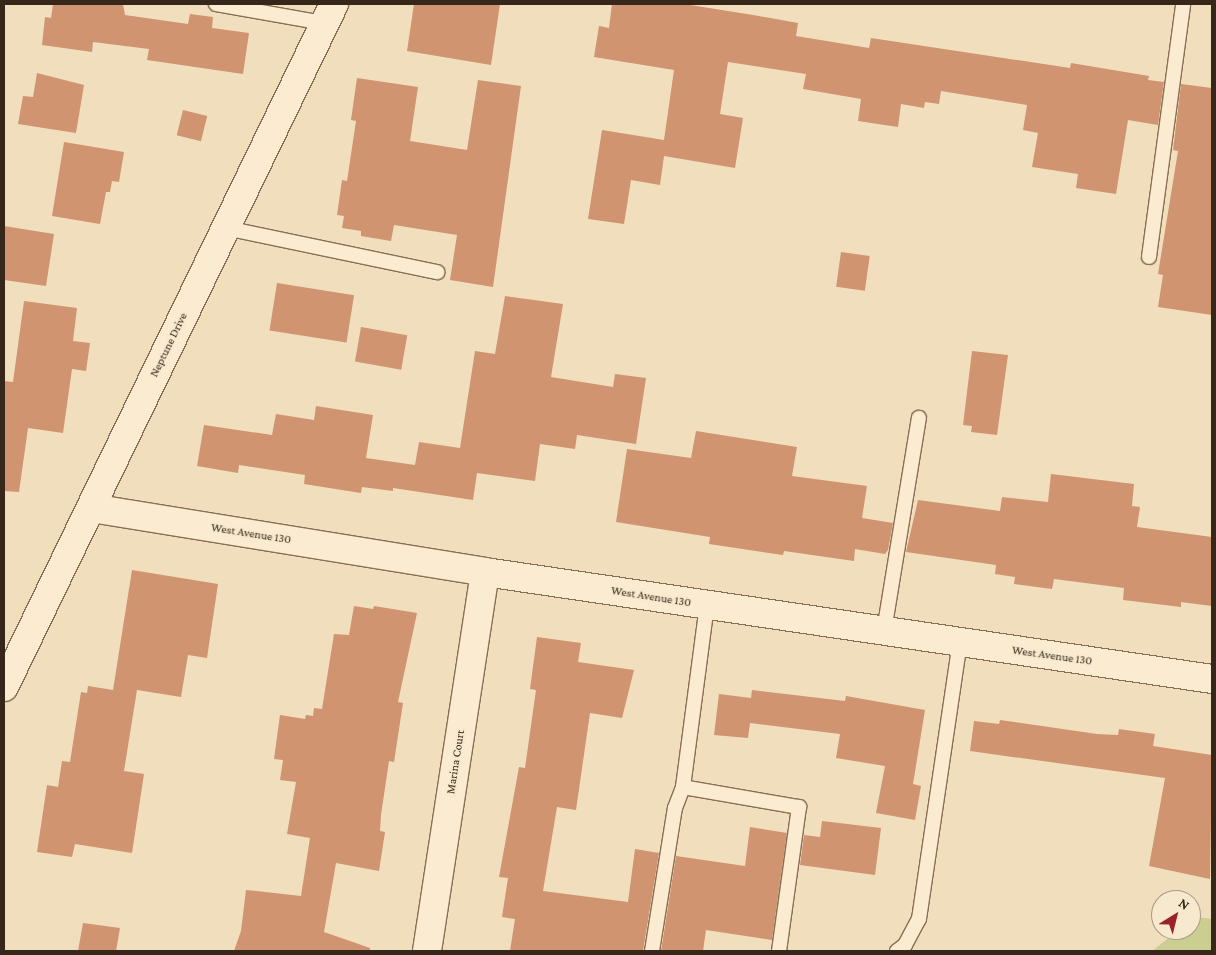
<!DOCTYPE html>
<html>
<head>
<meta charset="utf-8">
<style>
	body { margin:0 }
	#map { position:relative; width:1216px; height:955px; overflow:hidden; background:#f0debd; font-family:"Crimson Pro",serif }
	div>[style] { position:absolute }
	.green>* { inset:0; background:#cace91 }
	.building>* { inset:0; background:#d09471; transform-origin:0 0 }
	.roads { filter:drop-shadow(1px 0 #896e55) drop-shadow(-1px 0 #896e55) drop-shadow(0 1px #896e55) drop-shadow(0 -1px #896e55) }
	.service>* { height:14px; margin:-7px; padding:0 7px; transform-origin:7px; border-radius:7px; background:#fbecd1 }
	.minor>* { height:28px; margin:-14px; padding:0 14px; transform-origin:14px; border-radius:14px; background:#fbecd1 }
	span { translate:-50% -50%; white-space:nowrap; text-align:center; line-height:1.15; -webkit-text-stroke:4px #f7e9cd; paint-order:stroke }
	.street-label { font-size:12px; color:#37271b }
	.frame { position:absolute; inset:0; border:5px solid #37271b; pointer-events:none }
	.north { position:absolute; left:1151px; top:890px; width:50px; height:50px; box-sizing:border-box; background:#f7e9cd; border:1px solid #aa9b86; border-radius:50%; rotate:36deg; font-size:14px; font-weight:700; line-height:20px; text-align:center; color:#37271b }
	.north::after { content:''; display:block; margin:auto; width:18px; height:22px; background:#9b2229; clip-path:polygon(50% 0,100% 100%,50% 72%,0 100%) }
</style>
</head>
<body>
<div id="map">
	<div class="green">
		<i style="clip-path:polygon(1195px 917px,1212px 919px,1212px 951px,1152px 951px,1179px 930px,1191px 930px,1191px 920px)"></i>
	</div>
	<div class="building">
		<i style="clip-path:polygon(53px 4px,123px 4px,125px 15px,188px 24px,190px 14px,213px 17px,212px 28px,249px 33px,243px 74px,147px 60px,149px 49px,93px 42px,92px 52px,42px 45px,45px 17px,51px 18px)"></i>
		<i style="clip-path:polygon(414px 4px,500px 4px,491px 65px,407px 51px)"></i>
		<i style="clip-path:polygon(612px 4px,684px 4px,753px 15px,798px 23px,796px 36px,869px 48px,871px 38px,1070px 68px,1071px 63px,1149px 76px,1148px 80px,1164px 82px,1158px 125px,1128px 120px,1116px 194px,1076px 188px,1078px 174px,1032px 167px,1038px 133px,1023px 130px,1027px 105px,941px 91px,939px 104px,925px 102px,924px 108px,901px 104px,898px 127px,858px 121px,861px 99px,803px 89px,806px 74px,728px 62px,720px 114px,743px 118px,735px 168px,664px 156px,660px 185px,631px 180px,624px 224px,588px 219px,602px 130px,664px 140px,674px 70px,594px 57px,599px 26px,609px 28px)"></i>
		<i style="clip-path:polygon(37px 73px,84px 85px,76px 133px,18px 124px,23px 96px,33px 97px)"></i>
		<i style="clip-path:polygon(357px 78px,418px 87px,410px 141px,467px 150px,478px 80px,521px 86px,493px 287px,450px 280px,457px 235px,394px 225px,391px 241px,361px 236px,361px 231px,342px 228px,344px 216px,337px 215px,342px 180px,347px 181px,356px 121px,351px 120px)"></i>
		<i style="clip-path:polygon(1181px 84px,1212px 88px,1212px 315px,1158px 307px,1163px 275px,1158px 274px,1178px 151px,1173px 150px)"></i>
		<i style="left:183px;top:110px;width:25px;height:26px;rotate:14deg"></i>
		<i style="clip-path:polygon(64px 142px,124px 152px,119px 182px,112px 181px,110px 192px,106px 192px,100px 224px,52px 216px)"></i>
		<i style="clip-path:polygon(4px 226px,54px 234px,46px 286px,4px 280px)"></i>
		<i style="left:841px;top:252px;width:29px;height:35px;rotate:8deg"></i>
		<i style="left:277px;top:283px;width:78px;height:48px;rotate:9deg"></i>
		<i style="clip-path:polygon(505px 296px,563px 304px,551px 377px,613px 387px,615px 374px,646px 378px,636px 444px,577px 435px,575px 449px,540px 444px,535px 481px,477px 473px,473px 500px,393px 488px,393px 491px,362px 487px,361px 493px,304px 484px,305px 475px,239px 465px,238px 473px,197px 466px,204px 425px,272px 435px,276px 414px,314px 420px,316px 406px,373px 415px,366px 458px,415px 465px,419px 442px,460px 448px,475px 351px,495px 354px)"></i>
		<i style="clip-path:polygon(24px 301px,77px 308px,73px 341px,90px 343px,86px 371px,72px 369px,63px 433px,28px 428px,19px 492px,4px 491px,4px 381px,13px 382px)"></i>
		<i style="left:361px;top:327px;width:47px;height:35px;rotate:10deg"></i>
		<i style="clip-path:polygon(972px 351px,1008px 355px,997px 435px,971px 432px,972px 426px,963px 425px)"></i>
		<i style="clip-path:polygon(696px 431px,797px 447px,792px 476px,867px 486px,862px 518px,893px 523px,888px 550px,885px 554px,855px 549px,854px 561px,784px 551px,783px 555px,709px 544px,710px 537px,616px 522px,627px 449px,691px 458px)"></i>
		<i style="clip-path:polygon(1051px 474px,1134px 484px,1132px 506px,1140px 507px,1137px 527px,1212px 537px,1212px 606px,1181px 602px,1181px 607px,1123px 600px,1124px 588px,1054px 579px,1052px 589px,1014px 584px,1015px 577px,995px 574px,996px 565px,906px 552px,918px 500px,1000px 511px,1002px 497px,1048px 502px)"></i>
		<i style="clip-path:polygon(132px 570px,218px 584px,207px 658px,188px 655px,181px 697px,137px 690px,124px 771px,144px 774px,132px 853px,75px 844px,72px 857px,37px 852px,47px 785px,58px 787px,62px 761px,70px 762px,81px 692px,87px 693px,88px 686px,113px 690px)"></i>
		<i style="clip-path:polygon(354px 606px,373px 609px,374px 606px,417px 613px,398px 702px,403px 703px,394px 762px,389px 761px,381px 815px,380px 831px,385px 832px,379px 871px,336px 863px,324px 932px,370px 948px,370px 951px,234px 951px,241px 931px,246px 890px,301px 896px,310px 838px,287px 834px,296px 782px,280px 780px,283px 760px,274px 759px,280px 715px,305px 719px,306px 715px,313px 716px,314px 708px,322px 709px,334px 634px,349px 635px)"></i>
		<i style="clip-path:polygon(537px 637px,581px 643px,578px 662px,634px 670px,622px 718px,590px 713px,576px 810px,557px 807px,543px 891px,628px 902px,635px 849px,659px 853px,643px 951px,510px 951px,515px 919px,502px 917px,508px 878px,499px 877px,519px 767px,525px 768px,536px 690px,530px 689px)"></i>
		<i style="clip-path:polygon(752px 690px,845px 701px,846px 696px,925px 710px,913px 784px,921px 786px,915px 820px,876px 813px,885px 766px,836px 758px,840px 734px,750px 723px,748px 738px,714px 735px,719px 694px,751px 698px)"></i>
		<i style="clip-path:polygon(1000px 720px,1097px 734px,1118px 735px,1119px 729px,1155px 734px,1153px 746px,1212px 755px,1210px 879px,1149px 866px,1165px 778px,970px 751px,974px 721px,999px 724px)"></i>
		<i style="clip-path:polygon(822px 821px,881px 828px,875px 875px,800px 865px,804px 835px,820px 837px)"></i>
		<i style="clip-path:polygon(750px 827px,787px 833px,772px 940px,706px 930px,703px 951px,661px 951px,676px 856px,745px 866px)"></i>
		<i style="clip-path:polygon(83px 923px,120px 928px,116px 951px,78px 951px)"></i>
	</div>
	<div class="roads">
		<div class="service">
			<i style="left:216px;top:4px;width:110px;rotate:10deg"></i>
			<i style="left:226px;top:228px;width:216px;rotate:11.8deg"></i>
			<i style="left:1149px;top:257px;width:255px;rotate:-82.3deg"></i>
			<i style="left:884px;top:631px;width:216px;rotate:-80.7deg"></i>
			<i style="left:683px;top:787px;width:118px;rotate:9.8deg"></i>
			<i style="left:799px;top:807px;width:145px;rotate:97.9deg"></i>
			<i style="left:652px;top:951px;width:145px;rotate:-80.9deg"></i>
			<i style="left:675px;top:808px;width:22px;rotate:-69deg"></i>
			<i style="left:683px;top:787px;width:184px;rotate:-82.5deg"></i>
			<i style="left:897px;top:951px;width:10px;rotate:-37deg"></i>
			<i style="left:905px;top:945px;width:30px;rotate:-62deg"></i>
			<i style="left:919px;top:919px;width:280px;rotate:-81.6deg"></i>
		</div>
		<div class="minor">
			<i style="left:91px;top:508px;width:399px;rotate:9.2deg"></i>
			<i style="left:485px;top:572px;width:735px;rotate:8.37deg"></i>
			<i style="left:4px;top:687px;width:759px;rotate:-64.21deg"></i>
			<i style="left:427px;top:951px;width:383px;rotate:-81.3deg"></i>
		</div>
	</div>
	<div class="street-label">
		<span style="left:169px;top:345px;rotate:-64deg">Neptune Drive</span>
		<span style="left:251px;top:534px;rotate:9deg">West Avenue 130</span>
		<span style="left:651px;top:597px;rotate:9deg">West Avenue 130</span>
		<span style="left:1052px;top:656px;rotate:8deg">West Avenue 130</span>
		<span style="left:456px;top:762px;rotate:-81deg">Marina Court</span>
	</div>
	<div class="frame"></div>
	<div class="north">N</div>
</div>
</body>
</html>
